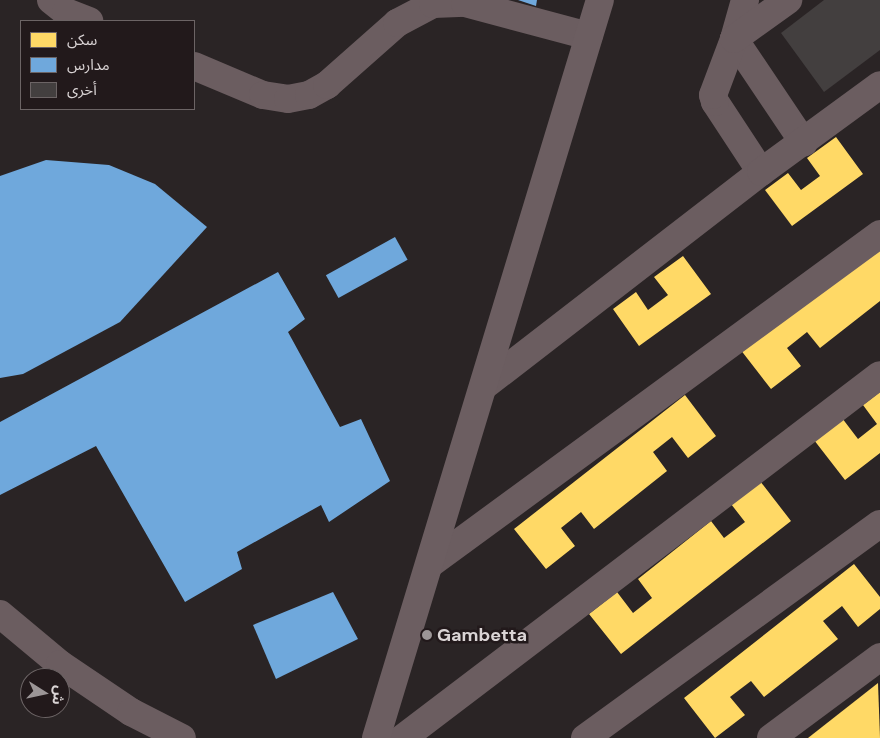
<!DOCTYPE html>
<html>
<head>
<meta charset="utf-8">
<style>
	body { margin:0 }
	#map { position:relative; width:880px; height:738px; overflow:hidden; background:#2a2425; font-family:"DM Sans","Noto Sans Arabic",sans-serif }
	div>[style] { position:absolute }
	.homes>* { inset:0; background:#ffd966 }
	.schools>* { inset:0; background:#6fa8dc; transform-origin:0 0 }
	.building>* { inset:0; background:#433f3f }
	.minor>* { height:28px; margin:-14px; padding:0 14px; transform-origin:14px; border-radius:14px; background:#6b5d60 }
	.major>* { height:28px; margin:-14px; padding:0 14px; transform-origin:14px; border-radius:14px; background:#6c5e61 }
	.dots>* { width:14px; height:14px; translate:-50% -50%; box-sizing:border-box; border:2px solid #22191b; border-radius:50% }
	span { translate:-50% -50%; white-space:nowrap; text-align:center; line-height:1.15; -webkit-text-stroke:5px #22191b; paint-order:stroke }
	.poi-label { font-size:18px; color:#dad4d5; font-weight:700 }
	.left { translate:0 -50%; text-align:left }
	.legend { position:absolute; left:20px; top:20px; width:175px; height:90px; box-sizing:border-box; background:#22191b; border:1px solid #6c6465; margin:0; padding:6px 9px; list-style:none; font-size:15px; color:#dad4d5 }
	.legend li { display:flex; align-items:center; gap:10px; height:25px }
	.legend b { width:25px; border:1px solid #6c6465 }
	.north { position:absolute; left:20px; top:668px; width:50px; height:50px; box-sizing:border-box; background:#22191b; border:1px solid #6c6465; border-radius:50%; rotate:100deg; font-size:14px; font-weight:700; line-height:20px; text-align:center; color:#dad4d5 }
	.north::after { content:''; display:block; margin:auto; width:18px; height:22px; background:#9c9697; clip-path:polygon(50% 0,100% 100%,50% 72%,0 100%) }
</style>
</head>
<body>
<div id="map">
	<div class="homes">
		<i style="clip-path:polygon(836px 137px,863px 174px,792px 226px,765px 190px,788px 173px,801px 190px,820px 176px,807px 158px)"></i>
		<i style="clip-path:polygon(880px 239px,880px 301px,820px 348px,807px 332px,787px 348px,801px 366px,771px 389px,740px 349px)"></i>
		<i style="clip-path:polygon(683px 256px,711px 294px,639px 346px,613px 309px,636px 292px,648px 310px,668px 295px,654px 277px)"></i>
		<i style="clip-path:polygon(880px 392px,880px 453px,845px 480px,814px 440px,842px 418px,858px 439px,877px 424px,863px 405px)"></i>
		<i style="clip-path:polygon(685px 395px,716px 436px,688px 458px,672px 437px,653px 452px,667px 471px,594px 529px,581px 512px,561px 528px,575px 546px,546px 569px,514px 529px)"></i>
		<i style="clip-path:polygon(760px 481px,791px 521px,621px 654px,589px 614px,617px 592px,633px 613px,652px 598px,638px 579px,711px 521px,724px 538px,745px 522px,731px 504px)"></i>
		<i style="clip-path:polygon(854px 564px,880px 597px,880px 609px,858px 627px,842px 606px,823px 621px,838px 639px,764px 697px,751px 681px,730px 697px,745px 715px,715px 738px,684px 698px)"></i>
		<i style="clip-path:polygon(878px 683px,880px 738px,808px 738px)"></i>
	</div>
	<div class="schools">
		<i style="clip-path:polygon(518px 0,537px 0,536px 6px)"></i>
		<i style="clip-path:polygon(46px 160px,109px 165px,155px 184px,207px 227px,120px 322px,23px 374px,0 378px,0 176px)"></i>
		<i style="left:395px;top:237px;width:26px;height:79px;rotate:61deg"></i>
		<i style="clip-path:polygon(278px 272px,305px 319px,288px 332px,340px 427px,361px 419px,390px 481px,329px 522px,321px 505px,237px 552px,242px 569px,185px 602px,96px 446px,0 495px,0 422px)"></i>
		<i style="clip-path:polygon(333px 592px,358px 639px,276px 679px,253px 625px)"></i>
	</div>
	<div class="building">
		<i style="clip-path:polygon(824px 0,880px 0,880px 50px,824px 92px,781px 33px)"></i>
	</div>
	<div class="minor">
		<i style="left:51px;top:0;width:19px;rotate:39deg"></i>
		<i style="left:66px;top:12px;width:25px;rotate:21deg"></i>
		<i style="left:745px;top:0;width:41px;rotate:105.8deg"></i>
		<i style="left:734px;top:39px;width:125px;rotate:56.1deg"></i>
		<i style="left:194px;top:66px;width:75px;rotate:22.8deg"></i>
		<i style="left:263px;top:95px;width:25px;rotate:9deg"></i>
		<i style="left:288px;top:99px;width:21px;rotate:-11deg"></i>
		<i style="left:309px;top:95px;width:21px;rotate:-29deg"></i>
		<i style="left:327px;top:85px;width:94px;rotate:-41.5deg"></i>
		<i style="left:397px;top:23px;width:41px;rotate:-27.8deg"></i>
		<i style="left:433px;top:4px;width:32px;rotate:-2deg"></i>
		<i style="left:465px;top:3px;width:128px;rotate:14.9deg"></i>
		<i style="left:761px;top:172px;width:84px;rotate:-123.3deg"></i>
		<i style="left:715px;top:102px;width:7px;rotate:-106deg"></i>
		<i style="left:713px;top:95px;width:60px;rotate:-69.4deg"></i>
		<i style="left:734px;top:39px;width:67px;rotate:-35.8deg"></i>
		<i style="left:484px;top:386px;width:350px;rotate:-37.7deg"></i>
		<i style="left:761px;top:172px;width:147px;rotate:-36.2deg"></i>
		<i style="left:430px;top:564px;width:558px;rotate:-36.25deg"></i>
		<i style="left:0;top:614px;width:78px;rotate:39.8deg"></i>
		<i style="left:60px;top:664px;width:86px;rotate:34.1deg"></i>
		<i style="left:131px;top:712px;width:57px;rotate:27deg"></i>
		<i style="left:403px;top:738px;width:599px;rotate:-37.27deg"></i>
		<i style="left:585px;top:738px;width:364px;rotate:-36deg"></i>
		<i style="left:771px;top:738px;width:136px;rotate:-36.6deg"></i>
	</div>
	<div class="major">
		<i style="left:376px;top:738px;width:771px;rotate:-73.12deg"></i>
	</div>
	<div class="dots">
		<i style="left:427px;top:635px;background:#9c9697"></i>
	</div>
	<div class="poi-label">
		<span class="left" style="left:437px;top:635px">Gambetta</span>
	</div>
	<ul class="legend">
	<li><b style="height:14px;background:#ffd966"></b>سكن</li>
	<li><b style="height:14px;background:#6fa8dc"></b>مدارس</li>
	<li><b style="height:14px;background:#433f3f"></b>أخرى</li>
	</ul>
	<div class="north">ش</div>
</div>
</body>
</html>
